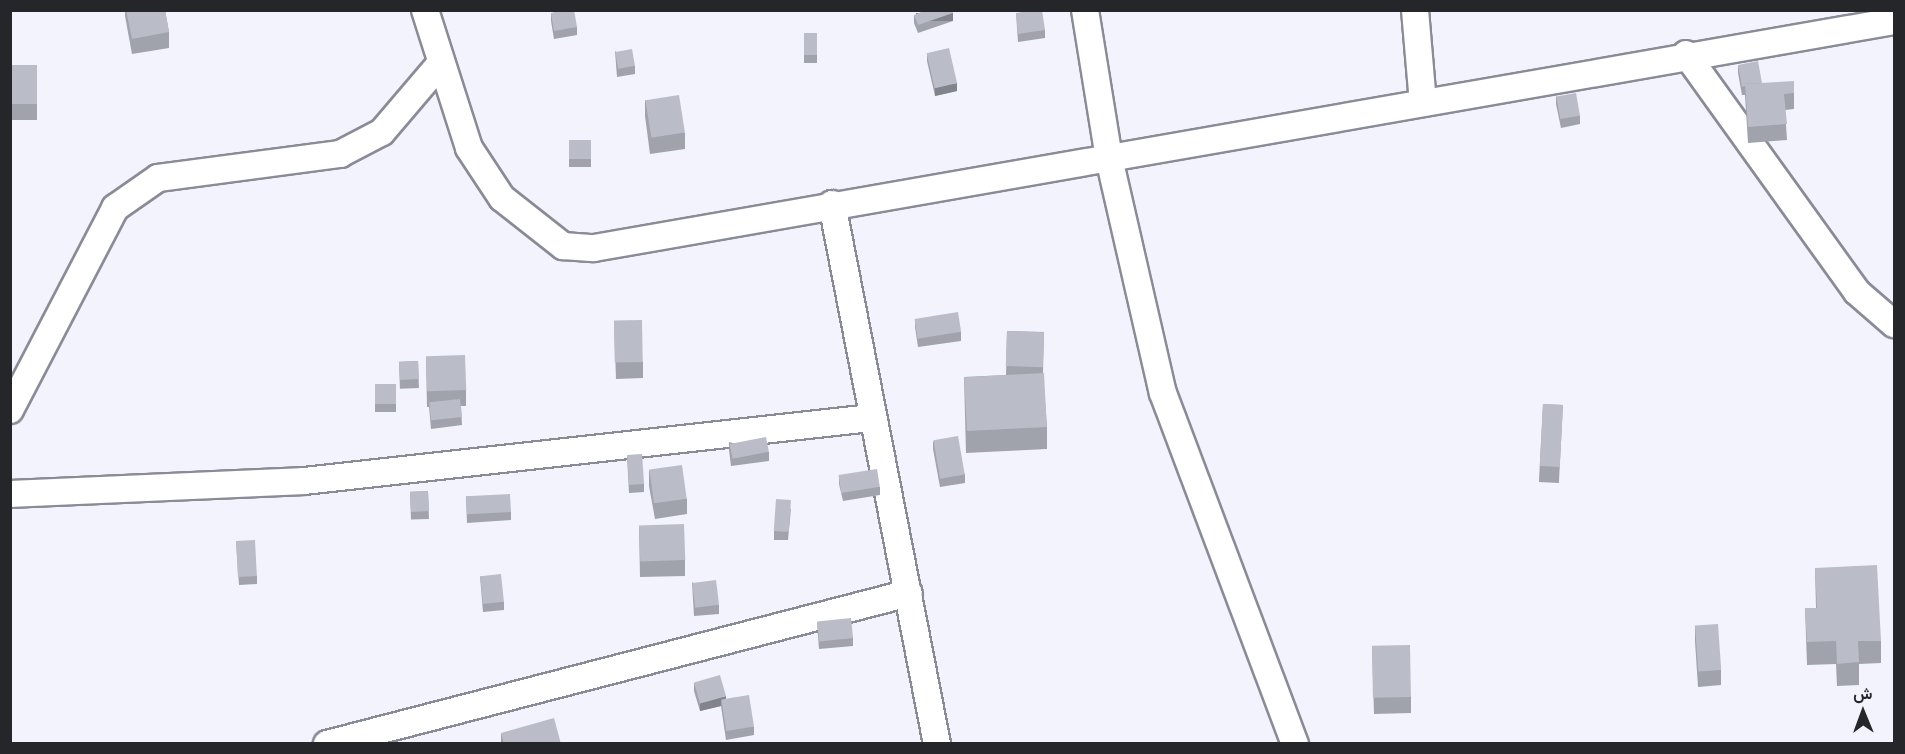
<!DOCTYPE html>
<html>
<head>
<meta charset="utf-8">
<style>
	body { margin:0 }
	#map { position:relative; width:1905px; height:754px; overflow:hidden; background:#f2f3fd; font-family:"DM Sans",Vazirmatn,sans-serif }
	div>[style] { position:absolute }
	.roads { filter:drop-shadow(2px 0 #898b96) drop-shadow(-2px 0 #898b96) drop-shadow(0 2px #898b96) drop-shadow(0 -2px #898b96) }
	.street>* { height:26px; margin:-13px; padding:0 13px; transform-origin:13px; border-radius:13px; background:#fff }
	.wall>* { inset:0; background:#a0a2ac; transform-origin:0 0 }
	.shaded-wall>* { inset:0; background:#82848c; transform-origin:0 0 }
	.building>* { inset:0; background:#babcc8; transform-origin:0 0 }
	span { translate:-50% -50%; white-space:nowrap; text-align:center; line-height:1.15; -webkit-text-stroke:4.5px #f2f3fd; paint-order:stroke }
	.frame { position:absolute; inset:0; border:12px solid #25262a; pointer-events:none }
	.north { position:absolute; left:1833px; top:682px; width:60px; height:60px; -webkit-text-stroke:4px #f2f3fd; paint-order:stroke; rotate:359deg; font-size:16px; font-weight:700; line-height:24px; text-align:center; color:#25262a }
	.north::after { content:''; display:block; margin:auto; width:21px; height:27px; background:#25262a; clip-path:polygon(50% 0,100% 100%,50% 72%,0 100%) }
</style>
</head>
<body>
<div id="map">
	<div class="roads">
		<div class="street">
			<i style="left:425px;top:10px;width:145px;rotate:72.3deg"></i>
			<i style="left:469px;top:148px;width:60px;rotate:56.6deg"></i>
			<i style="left:502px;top:198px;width:78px;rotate:38.2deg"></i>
			<i style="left:563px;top:246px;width:31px;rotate:4deg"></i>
			<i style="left:594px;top:248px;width:1320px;rotate:-9.9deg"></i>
			<i style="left:1085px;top:10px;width:150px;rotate:80.8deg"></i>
			<i style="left:1109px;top:158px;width:241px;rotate:77.1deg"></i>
			<i style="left:1163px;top:393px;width:375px;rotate:69.4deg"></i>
			<i style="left:1415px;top:10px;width:93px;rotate:85.1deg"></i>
			<i style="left:1686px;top:54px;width:293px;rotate:54.3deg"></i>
			<i style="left:1857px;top:292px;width:49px;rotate:40.9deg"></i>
			<i style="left:832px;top:204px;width:550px;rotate:79deg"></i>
			<i style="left:10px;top:410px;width:228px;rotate:-62.5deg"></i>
			<i style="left:115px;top:208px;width:52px;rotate:-34.9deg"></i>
			<i style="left:158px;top:178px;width:184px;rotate:-7.5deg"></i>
			<i style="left:340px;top:154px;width:47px;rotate:-27.6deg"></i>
			<i style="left:382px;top:132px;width:88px;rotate:-49.6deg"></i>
			<i style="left:10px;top:494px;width:294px;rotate:-2.5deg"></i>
			<i style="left:304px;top:481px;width:570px;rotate:-6.34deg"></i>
			<i style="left:327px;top:744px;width:601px;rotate:-14.54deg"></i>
		</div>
	</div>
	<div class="wall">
		<i style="clip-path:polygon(125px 10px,165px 10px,169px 32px,169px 48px,132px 54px,125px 16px)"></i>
		<i style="clip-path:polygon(551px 13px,577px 27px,577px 35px,554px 39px,551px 21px)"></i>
		<i style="clip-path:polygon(1016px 13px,1045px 30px,1045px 38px,1018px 42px)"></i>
		<i style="clip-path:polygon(914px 15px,953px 21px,918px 33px,914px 23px)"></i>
		<i style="left:804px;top:33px;width:13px;height:30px"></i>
		<i style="clip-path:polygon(615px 51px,635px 66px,635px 74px,617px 77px)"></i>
		<i style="clip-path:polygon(927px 53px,957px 91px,935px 96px,927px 61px)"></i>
		<i style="left:10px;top:65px;width:27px;height:55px"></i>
		<i style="clip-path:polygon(1738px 65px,1762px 83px,1794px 93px,1794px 109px,1785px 110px,1787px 140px,1748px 143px,1745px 95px,1742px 95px,1738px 73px)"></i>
		<i style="clip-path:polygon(1556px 96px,1580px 116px,1580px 124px,1561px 128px,1556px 104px)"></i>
		<i style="clip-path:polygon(645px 100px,685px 133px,685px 149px,650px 154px,645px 116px)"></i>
		<i style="left:569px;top:140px;width:22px;height:27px"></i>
		<i style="clip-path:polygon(915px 319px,961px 332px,961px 341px,918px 347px,915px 327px)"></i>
		<i style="clip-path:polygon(614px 321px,643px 362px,643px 378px,616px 379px)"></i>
		<i style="clip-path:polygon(1007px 331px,1044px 332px,1043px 373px,1047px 427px,1047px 449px,966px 453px,964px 377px,1006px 375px)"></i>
		<i style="clip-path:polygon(426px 357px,466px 390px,466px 406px,461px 406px,462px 425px,431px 429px,429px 407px,427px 407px)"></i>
		<i style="left:418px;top:361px;width:27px;height:19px;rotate:88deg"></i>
		<i style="left:375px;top:384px;width:21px;height:28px"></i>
		<i style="left:1543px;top:404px;width:20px;height:78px;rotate:3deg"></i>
		<i style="clip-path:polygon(933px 441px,965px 474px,965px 483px,940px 487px,933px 449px)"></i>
		<i style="clip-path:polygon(729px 442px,769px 452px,769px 461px,731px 466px,729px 450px)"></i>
		<i style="clip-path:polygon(627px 455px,644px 484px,644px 492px,629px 493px)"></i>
		<i style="clip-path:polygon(649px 470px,687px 499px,687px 514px,655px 519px,649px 486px)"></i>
		<i style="clip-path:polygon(839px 476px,880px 487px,880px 495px,843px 501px,839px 484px)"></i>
		<i style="left:428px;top:491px;width:28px;height:18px;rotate:88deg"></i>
		<i style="clip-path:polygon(466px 496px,511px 512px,511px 520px,467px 523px)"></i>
		<i style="clip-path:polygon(791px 508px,788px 540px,774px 540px,774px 531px)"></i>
		<i style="clip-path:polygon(639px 526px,685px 560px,685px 576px,640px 577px)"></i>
		<i style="clip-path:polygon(236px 541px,257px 576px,257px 584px,239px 585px)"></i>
		<i style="clip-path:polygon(1815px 568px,1881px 641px,1881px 663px,1859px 664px,1859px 685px,1837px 686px,1836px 664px,1807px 665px,1805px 608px,1816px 608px)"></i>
		<i style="clip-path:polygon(480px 576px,504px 602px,504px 610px,483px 612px)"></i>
		<i style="clip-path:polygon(692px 582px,719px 605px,719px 614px,694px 616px)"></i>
		<i style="clip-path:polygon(817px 622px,853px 638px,853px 646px,819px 649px)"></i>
		<i style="clip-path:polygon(1695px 625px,1721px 670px,1721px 685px,1698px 687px,1695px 641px)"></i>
		<i style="clip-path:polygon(1372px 646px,1411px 697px,1411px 713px,1374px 714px)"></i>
		<i style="clip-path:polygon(694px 683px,726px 699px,754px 727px,754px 735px,726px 740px,721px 706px,700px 711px,694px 691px)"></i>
		<i style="clip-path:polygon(501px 733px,561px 744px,501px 744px)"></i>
	</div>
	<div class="shaded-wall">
		<i style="left:953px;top:13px;width:8px;height:37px;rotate:90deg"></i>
		<i style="clip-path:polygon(957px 83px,957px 91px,935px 96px,935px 88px)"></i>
		<i style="clip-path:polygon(726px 696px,726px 704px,721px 700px,721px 706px,700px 711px,700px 703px)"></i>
	</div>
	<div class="building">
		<i style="clip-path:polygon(126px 10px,165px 10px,169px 32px,132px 39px)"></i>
		<i style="clip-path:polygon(563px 10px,574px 10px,577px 27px,554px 31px,551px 13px)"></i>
		<i style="clip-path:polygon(926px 10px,952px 10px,953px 13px,918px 25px,914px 15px)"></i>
		<i style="clip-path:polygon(1034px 10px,1042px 10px,1045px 30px,1018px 34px,1016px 13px)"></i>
		<i style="left:804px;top:33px;width:13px;height:22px"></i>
		<i style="left:949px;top:48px;width:36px;height:23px;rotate:77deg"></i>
		<i style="left:632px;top:49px;width:17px;height:17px;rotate:80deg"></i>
		<i style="clip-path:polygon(1758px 61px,1762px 83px,1745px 84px,1745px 86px,1742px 87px,1738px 65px)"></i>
		<i style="left:10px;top:65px;width:27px;height:39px"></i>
		<i style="clip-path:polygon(1794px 81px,1794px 93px,1784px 94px,1787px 124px,1748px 127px,1745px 84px)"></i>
		<i style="left:1576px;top:93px;width:23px;height:20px;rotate:80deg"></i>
		<i style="left:679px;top:95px;width:38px;height:34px;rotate:81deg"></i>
		<i style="left:569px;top:140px;width:22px;height:19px"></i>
		<i style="left:958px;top:312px;width:20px;height:44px;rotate:81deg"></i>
		<i style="left:642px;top:320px;width:42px;height:28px;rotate:89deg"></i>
		<i style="left:1007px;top:331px;width:37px;height:35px;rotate:2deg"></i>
		<i style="left:465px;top:355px;width:35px;height:39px;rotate:88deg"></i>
		<i style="left:418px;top:361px;width:18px;height:19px;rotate:87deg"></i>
		<i style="left:1044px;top:373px;width:54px;height:80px;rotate:87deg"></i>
		<i style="left:375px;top:384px;width:21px;height:20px"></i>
		<i style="left:460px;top:399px;width:18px;height:31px;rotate:84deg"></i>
		<i style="left:1543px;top:404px;width:20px;height:62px;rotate:3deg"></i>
		<i style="left:958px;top:436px;width:39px;height:25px;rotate:80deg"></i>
		<i style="left:766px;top:437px;width:15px;height:37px;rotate:79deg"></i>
		<i style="left:642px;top:454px;width:30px;height:15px;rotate:86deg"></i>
		<i style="left:682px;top:465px;width:34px;height:33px;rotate:82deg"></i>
		<i style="left:877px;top:469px;width:18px;height:39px;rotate:81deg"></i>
		<i style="left:428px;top:491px;width:20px;height:18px;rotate:87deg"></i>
		<i style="left:510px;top:494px;width:18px;height:44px;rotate:87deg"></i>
		<i style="left:776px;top:499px;width:15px;height:32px;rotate:4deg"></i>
		<i style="left:684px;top:524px;width:36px;height:45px;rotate:88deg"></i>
		<i style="left:255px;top:540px;width:36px;height:19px;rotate:87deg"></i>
		<i style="clip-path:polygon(1877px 565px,1881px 641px,1858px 641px,1859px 662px,1837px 664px,1836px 641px,1807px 642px,1805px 608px,1817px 608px,1815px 568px)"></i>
		<i style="left:501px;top:574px;width:28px;height:21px;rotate:84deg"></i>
		<i style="left:716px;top:580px;width:25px;height:24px;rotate:83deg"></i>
		<i style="left:851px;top:618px;width:20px;height:34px;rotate:84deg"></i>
		<i style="left:1718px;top:624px;width:46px;height:23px;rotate:86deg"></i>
		<i style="left:1410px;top:645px;width:52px;height:38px;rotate:89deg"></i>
		<i style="left:720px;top:675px;width:22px;height:27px;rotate:74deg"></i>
		<i style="left:749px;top:695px;width:32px;height:28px;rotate:81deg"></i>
		<i style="clip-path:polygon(554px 718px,561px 744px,504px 744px,501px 733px)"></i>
	</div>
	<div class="frame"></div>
	<div class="north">ش</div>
</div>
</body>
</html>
